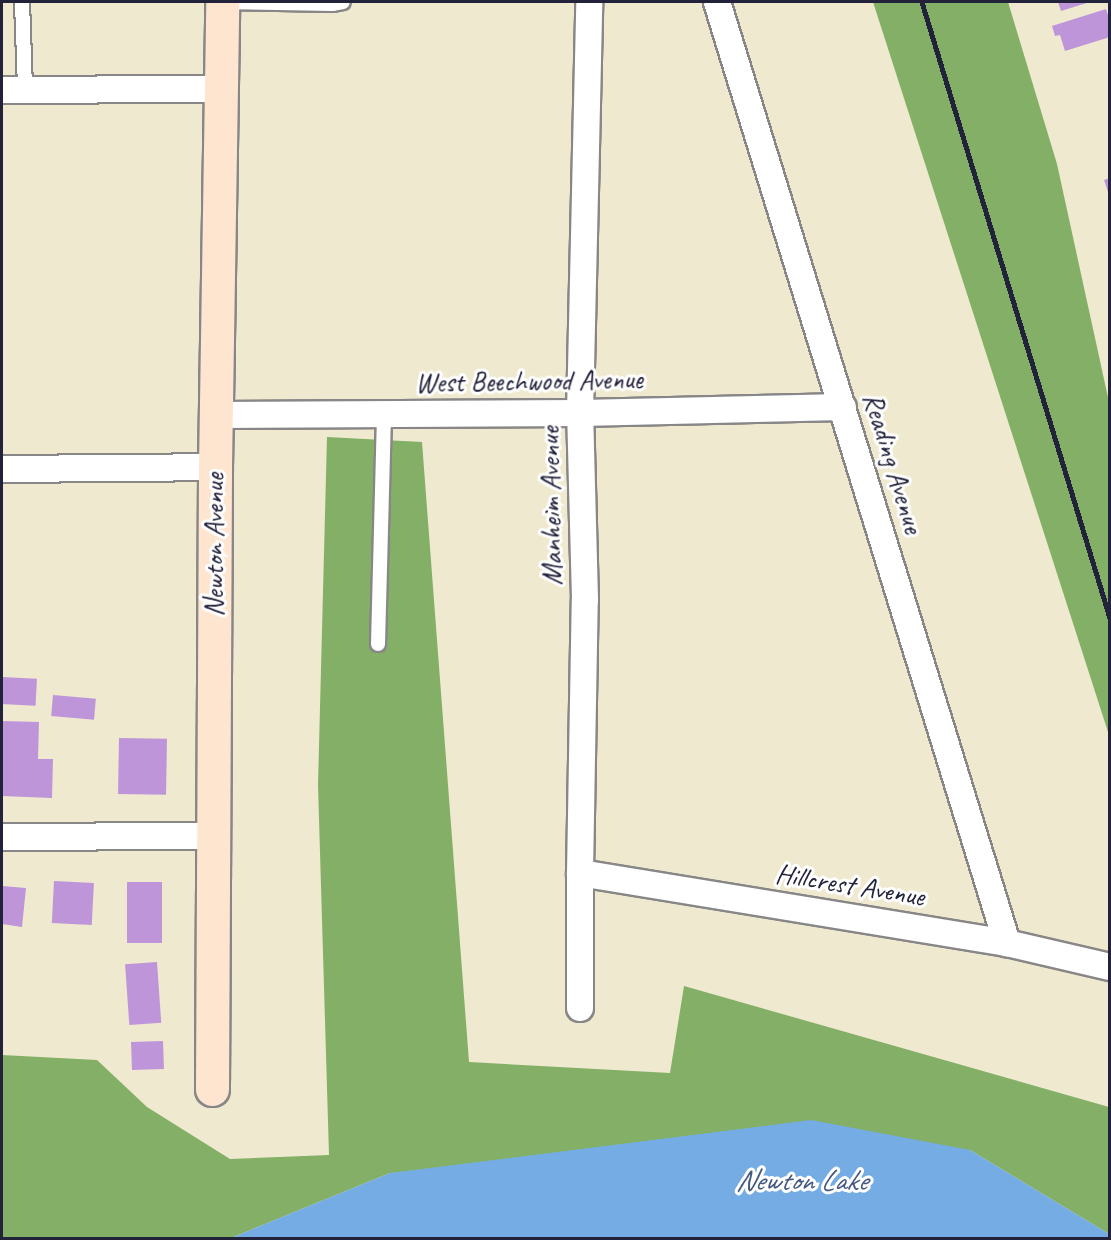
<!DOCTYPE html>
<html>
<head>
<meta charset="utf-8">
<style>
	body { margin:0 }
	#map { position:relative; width:1111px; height:1240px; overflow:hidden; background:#efe9d0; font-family:Caveat,sans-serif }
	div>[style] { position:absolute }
	.forest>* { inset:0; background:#84af66 }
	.water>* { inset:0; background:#75ace4 }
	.building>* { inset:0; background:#bf95d9; transform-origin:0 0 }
	.roads { filter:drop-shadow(2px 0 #888686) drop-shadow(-2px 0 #888686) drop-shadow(0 2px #888686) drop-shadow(0 -2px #888686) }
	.lane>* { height:14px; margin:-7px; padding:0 7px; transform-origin:7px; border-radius:7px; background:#fff }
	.street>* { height:26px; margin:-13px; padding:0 13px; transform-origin:13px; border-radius:13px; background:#fff }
	.secondary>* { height:33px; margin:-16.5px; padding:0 16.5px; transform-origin:16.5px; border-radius:16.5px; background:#fde5d0 }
	.rail>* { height:4.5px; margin:-2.25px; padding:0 2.25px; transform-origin:2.25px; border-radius:2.25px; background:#22223b }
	span { translate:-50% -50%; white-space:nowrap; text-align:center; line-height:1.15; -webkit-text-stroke:6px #fff; paint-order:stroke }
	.street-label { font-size:28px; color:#22223b }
	.water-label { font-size:30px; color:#43597f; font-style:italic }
	.frame { position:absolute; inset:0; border:3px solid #22223b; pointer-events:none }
</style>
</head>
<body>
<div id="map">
	<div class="forest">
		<i style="clip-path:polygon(873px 2px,1008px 2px,1057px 164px,1109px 402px,1109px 735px)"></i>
		<i style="clip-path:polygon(327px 437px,422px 442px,469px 1062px,670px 1073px,684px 986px,1109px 1107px,1109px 1234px,970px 1150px,390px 1173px,231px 1238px,2px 1238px,2px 1055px,97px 1060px,147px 1107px,230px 1159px,329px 1155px,318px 785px)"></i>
	</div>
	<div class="water">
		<i style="clip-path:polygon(811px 1120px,970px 1150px,1109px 1234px,1109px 1238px,231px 1238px,390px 1173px)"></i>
	</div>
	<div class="building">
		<i style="clip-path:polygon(1058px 2px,1090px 2px,1061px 11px)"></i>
		<i style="clip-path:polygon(1106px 9px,1110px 21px,1110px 37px,1065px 51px,1060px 35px,1055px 36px,1052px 26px)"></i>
		<i style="clip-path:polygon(1110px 178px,1110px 195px,1109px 195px,1104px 180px)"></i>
		<i style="left:2px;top:677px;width:35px;height:27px;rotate:3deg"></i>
		<i style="left:53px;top:695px;width:43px;height:21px;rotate:5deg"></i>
		<i style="clip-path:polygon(2px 721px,39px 722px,38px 759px,53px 759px,52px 798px,2px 796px)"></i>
		<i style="left:119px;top:738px;width:48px;height:56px;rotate:1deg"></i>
		<i style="left:54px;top:881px;width:40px;height:42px;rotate:3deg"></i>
		<i style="left:127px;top:882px;width:35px;height:61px"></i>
		<i style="clip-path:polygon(2px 886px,26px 888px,22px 927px,2px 924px)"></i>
		<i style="left:157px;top:962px;width:61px;height:32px;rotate:86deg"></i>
		<i style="left:163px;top:1041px;width:28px;height:32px;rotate:88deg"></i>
	</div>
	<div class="roads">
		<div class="lane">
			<i style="left:22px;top:2px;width:88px;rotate:88deg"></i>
			<i style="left:222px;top:2px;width:111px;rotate:1deg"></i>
			<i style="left:333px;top:4px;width:10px;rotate:-11deg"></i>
			<i style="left:378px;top:644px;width:230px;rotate:-88.5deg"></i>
		</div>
		<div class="street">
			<i style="left:717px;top:2px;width:985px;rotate:72.87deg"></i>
			<i style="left:2px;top:90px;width:219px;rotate:-0.3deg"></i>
			<i style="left:216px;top:415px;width:364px;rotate:-0.3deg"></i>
			<i style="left:580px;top:413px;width:263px;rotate:-1.3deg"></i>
			<i style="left:2px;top:469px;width:213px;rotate:-0.5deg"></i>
			<i style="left:2px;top:837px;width:211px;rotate:-0.3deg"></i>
			<i style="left:580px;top:873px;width:433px;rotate:9.3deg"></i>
			<i style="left:1007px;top:943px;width:106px;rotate:13.1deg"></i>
			<i style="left:580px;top:1008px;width:135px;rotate:-90deg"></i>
			<i style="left:580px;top:873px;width:273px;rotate:-89deg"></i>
			<i style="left:585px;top:600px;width:187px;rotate:-91.5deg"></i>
			<i style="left:580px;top:413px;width:411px;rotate:-88.7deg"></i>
		</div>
		<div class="secondary">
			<i style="left:212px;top:1089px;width:622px;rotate:-89.72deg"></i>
			<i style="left:215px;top:467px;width:465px;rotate:-89.1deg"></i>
		</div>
	</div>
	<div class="rail">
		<i style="left:922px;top:2px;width:644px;rotate:73.03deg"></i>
	</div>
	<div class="street-label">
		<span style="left:529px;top:381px;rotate:-1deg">West Beechwood Avenue</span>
		<span style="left:893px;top:463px;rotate:73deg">Reading Avenue</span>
		<span style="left:551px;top:506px;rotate:-91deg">Manheim Avenue</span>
		<span style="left:214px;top:545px;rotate:-90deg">Newton Avenue</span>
		<span style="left:850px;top:885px;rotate:9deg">Hillcrest Avenue</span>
	</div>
	<div class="water-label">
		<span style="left:801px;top:1180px">Newton Lake</span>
	</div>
	<div class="frame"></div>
</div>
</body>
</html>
